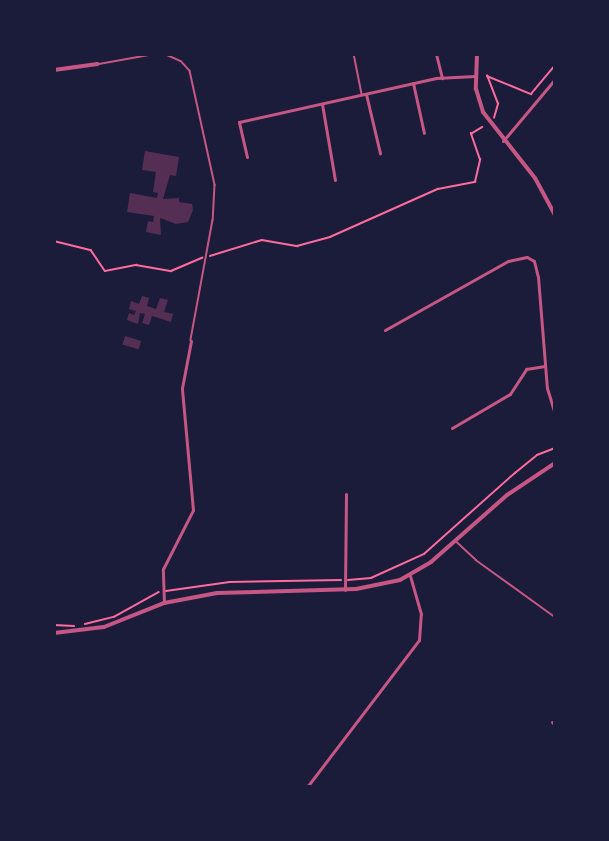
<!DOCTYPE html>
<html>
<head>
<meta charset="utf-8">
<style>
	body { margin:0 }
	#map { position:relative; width:609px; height:841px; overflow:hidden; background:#1b1b3a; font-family:"Alegreya Sans",sans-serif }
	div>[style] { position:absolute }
	.building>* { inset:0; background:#542f53; transform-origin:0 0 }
	.path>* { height:1.5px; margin:-0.75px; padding:0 0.75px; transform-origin:0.75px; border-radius:0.75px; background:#ff6b9d }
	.service>* { height:1.5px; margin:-0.75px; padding:0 0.75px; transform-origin:0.75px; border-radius:0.75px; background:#c65784 }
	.minor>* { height:3px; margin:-1.5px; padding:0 1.5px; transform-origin:1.5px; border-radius:1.5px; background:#c65784 }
	.tertiary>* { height:4px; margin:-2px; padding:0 2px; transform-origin:2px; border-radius:2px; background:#c65784 }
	span { translate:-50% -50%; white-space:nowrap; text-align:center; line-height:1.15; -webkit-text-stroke:5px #1b1b3a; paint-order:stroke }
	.frame { position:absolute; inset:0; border:56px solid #1b1b3a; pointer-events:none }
</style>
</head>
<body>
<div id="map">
	<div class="building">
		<i style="clip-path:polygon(145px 151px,179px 157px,176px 176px,170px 175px,163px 199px,179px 198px,179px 202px,192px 204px,193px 210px,188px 222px,176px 224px,160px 218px,161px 235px,146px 232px,148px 221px,153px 222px,154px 216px,127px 212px,130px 193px,157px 198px,158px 193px,153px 192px,156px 172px,142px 170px)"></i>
		<i style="clip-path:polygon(142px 296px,149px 298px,147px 306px,156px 309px,160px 298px,168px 300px,164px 312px,173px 314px,171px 322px,152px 316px,149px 325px,142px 323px,145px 314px,140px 313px,138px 324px,127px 320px,129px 313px,134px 315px,136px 311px,129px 309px,131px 301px,139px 304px)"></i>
		<i style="left:125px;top:336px;width:17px;height:9px;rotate:17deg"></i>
	</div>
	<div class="path">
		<i style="left:494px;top:118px;width:15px;rotate:-74deg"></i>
		<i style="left:498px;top:104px;width:30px;rotate:-111deg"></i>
		<i style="left:487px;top:76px;width:48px;rotate:22.2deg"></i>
		<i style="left:531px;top:94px;width:38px;rotate:-50deg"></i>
		<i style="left:54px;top:241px;width:38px;rotate:14deg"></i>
		<i style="left:91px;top:250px;width:25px;rotate:56deg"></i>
		<i style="left:105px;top:271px;width:32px;rotate:-11deg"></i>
		<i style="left:136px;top:265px;width:36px;rotate:10deg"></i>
		<i style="left:171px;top:271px;width:34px;rotate:-23deg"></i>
		<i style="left:210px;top:256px;width:54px;rotate:-17.1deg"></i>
		<i style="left:262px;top:240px;width:36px;rotate:10deg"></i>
		<i style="left:297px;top:246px;width:34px;rotate:-15deg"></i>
		<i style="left:330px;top:237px;width:118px;rotate:-24deg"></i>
		<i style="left:438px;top:189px;width:38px;rotate:-11deg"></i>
		<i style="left:475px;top:182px;width:23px;rotate:-77deg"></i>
		<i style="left:480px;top:160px;width:28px;rotate:-109deg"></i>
		<i style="left:471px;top:134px;width:13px;rotate:-32deg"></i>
		<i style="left:348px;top:580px;width:23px;rotate:-5deg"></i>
		<i style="left:371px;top:578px;width:58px;rotate:-24.4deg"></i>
		<i style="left:424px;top:554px;width:122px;rotate:-41.7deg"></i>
		<i style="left:515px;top:473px;width:28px;rotate:-39deg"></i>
		<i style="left:537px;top:455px;width:19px;rotate:-21deg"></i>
		<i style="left:166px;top:591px;width:64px;rotate:-8.1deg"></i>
		<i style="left:229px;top:582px;width:112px;rotate:-1deg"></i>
		<i style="left:85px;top:624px;width:30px;rotate:-14deg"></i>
		<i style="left:114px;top:617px;width:51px;rotate:-29.1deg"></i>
		<i style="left:54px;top:625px;width:20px;rotate:3deg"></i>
	</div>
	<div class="service">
		<i style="left:165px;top:54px;width:17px;rotate:24deg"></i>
		<i style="left:181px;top:61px;width:13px;rotate:48deg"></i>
		<i style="left:190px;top:71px;width:117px;rotate:77.6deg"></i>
		<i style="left:215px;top:185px;width:35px;rotate:93deg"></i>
		<i style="left:213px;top:220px;width:122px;rotate:100.4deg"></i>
		<i style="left:354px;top:54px;width:41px;rotate:78.7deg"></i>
		<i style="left:99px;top:64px;width:56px;rotate:-10.3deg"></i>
		<i style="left:457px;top:542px;width:26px;rotate:43deg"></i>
		<i style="left:476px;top:560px;width:97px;rotate:35.8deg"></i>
	</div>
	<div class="minor">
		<i style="left:436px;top:54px;width:25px;rotate:76deg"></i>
		<i style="left:413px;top:83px;width:51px;rotate:77.6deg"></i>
		<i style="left:366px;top:94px;width:61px;rotate:76.7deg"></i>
		<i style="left:322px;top:104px;width:77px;rotate:80.3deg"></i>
		<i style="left:503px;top:141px;width:81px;rotate:-50deg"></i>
		<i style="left:247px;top:157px;width:36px;rotate:-103deg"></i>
		<i style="left:239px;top:122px;width:202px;rotate:-12.6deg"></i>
		<i style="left:436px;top:78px;width:39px;rotate:-3deg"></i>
		<i style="left:385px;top:330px;width:141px;rotate:-29.3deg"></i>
		<i style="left:508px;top:261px;width:19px;rotate:-12deg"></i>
		<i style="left:527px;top:257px;width:8px;rotate:30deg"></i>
		<i style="left:534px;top:261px;width:16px;rotate:76deg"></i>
		<i style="left:538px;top:277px;width:111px;rotate:85.4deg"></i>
		<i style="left:547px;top:388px;width:27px;rotate:73deg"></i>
		<i style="left:452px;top:428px;width:67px;rotate:-30.4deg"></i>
		<i style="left:510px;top:394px;width:30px;rotate:-57deg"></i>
		<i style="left:526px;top:369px;width:19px;rotate:-9deg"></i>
		<i style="left:345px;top:590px;width:96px;rotate:-89.4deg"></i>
		<i style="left:164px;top:603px;width:34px;rotate:-92deg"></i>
		<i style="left:163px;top:569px;width:66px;rotate:-63deg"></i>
		<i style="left:193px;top:510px;width:122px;rotate:-95.2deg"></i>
		<i style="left:182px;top:388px;width:48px;rotate:-79.2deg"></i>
		<i style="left:552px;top:722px;width:4px;rotate:45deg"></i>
		<i style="left:307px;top:787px;width:185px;rotate:-52.7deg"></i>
		<i style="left:419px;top:640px;width:26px;rotate:-86deg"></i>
		<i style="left:421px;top:614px;width:40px;rotate:-106deg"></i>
	</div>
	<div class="tertiary">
		<i style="left:477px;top:54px;width:35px;rotate:92deg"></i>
		<i style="left:476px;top:89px;width:24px;rotate:73deg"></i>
		<i style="left:483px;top:112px;width:84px;rotate:51.8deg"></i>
		<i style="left:535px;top:178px;width:42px;rotate:61.6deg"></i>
		<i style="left:54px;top:70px;width:44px;rotate:-7.8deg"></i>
		<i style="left:54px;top:633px;width:50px;rotate:-6.8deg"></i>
		<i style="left:104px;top:627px;width:65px;rotate:-21.8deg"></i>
		<i style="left:164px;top:603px;width:54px;rotate:-10.7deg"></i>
		<i style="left:217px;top:593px;width:139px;rotate:-1.6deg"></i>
		<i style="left:356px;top:589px;width:45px;rotate:-11.6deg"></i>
		<i style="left:400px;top:580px;width:36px;rotate:-30deg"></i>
		<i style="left:431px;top:562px;width:101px;rotate:-41.4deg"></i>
		<i style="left:507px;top:495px;width:58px;rotate:-33.7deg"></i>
	</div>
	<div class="frame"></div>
</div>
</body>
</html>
